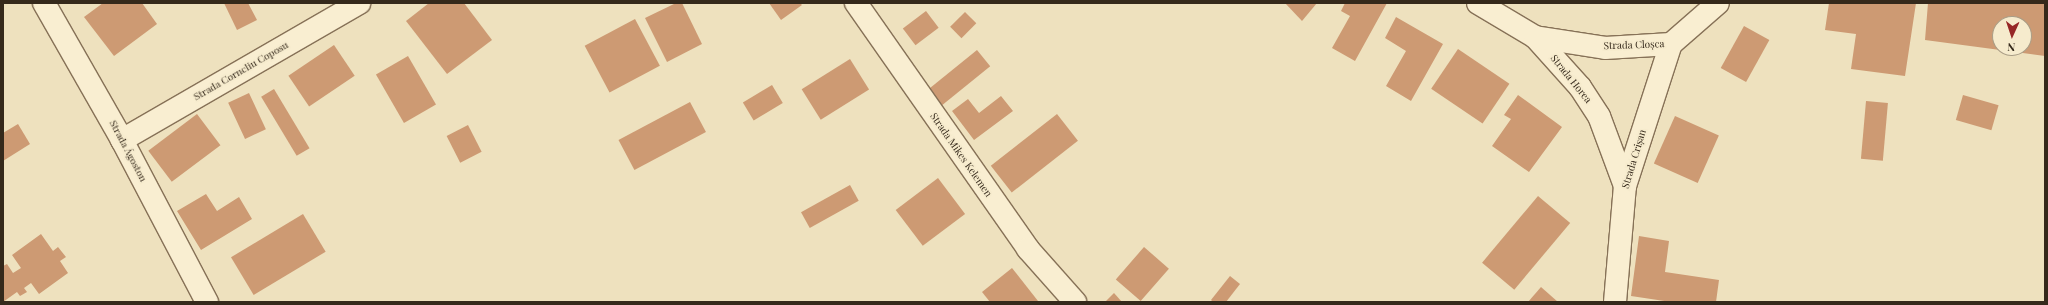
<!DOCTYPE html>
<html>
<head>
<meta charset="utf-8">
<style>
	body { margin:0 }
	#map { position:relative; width:2048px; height:305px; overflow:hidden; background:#eee1be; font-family:"Playfair Display",serif }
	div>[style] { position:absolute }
	.building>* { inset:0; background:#cd9a73; transform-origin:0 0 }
	.roads { filter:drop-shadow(1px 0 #867157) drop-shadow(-1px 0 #867157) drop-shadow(0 1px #867157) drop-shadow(0 -1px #867157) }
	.street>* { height:22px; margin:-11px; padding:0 11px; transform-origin:11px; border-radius:11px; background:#f9eed1 }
	.secondary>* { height:22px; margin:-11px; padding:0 11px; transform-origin:11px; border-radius:11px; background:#f9eed1 }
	span { translate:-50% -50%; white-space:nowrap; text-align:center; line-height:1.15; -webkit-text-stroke:3.5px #f6ebcd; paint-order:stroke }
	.street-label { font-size:10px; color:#35291b }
	.frame { position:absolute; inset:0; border:4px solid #35291b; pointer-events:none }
	.north { position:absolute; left:1992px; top:16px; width:40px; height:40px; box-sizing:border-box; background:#f6ebcd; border:1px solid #a99d86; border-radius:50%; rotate:183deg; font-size:11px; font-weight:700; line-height:16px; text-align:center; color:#35291b }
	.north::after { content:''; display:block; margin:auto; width:14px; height:18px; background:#962726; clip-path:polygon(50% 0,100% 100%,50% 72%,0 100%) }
</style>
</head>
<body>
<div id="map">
	<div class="building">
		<i style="clip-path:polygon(103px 3px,142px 3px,157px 24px,114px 56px,84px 17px)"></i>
		<i style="clip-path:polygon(224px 3px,248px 3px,257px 20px,237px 30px)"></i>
		<i style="clip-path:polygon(429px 3px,464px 3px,492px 40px,447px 74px,406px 21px)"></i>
		<i style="clip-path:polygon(676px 3px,682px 3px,702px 44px,667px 62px,645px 18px)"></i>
		<i style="clip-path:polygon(769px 3px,800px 3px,802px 5px,781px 20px)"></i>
		<i style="clip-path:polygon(1285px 3px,1317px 3px,1302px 21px)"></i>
		<i style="clip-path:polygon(1345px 3px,1387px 3px,1355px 61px,1332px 48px,1350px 16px,1341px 11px)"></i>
		<i style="clip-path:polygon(1829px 3px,1916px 3px,1905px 76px,1851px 69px,1856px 34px,1825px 30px)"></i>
		<i style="clip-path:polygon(evenodd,1928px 3px,2045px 3px,2045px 56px,1925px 40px,1928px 3px,2000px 24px,2024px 24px,2024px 48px,2000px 48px,2000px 24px)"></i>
		<i style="left:926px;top:11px;width:21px;height:29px;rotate:53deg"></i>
		<i style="left:965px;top:12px;width:16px;height:21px;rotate:45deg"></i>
		<i style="clip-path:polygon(1396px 17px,1443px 44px,1411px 101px,1386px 86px,1406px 51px,1385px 38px)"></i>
		<i style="left:635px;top:19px;width:53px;height:57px;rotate:62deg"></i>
		<i style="left:1744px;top:26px;width:29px;height:48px;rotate:29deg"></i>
		<i style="left:334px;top:45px;width:37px;height:55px;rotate:56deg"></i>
		<i style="left:1458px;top:49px;width:62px;height:48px;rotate:34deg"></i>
		<i style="left:977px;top:50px;width:21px;height:64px;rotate:51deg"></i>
		<i style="left:408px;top:56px;width:56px;height:37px;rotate:60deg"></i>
		<i style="left:850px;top:59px;width:36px;height:57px;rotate:58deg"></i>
		<i style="left:772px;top:85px;width:21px;height:34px;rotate:59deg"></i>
		<i style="left:274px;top:89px;width:69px;height:15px;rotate:59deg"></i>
		<i style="left:249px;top:93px;width:40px;height:23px;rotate:65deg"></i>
		<i style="clip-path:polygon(1518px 95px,1562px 127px,1529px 172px,1492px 146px,1511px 119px,1504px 115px)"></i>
		<i style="left:1963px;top:95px;width:37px;height:26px;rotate:16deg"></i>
		<i style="clip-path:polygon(1001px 96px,1013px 111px,974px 140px,952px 111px,968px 99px,979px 113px)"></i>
		<i style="left:1866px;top:101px;width:22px;height:58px;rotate:5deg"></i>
		<i style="left:690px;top:102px;width:34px;height:81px;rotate:62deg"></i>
		<i style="left:197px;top:114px;width:39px;height:61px;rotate:53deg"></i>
		<i style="left:1057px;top:114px;width:34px;height:84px;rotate:52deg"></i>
		<i style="left:1675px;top:116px;width:48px;height:52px;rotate:24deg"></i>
		<i style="clip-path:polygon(18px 124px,30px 144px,3px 161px,3px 133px)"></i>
		<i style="left:468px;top:125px;width:30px;height:24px;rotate:63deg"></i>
		<i style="left:938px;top:178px;width:45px;height:53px;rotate:53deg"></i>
		<i style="left:850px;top:185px;width:18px;height:56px;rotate:61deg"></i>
		<i style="clip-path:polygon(206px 194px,217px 211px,239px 197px,252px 219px,201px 250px,177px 211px)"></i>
		<i style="left:1538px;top:196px;width:42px;height:87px;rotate:40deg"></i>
		<i style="left:303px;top:214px;width:44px;height:84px;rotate:59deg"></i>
		<i style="clip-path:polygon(41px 234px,53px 251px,58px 247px,66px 257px,60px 261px,68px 273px,39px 294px,31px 283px,24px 288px,27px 292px,20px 296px,17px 292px,3px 302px,3px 266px,7px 264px,13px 273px,21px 268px,12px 255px)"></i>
		<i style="clip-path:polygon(1639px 236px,1669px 241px,1665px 272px,1719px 280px,1716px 302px,1671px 302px,1631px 296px)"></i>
		<i style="left:1144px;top:247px;width:33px;height:43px;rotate:41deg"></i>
		<i style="clip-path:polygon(1012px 268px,1038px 301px,1036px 302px,990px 302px,982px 292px)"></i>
		<i style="clip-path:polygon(1230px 276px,1240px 284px,1226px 302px,1213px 302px,1211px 300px)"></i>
		<i style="clip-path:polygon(1541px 287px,1558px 302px,1528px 302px)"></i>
		<i style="clip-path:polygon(1114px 293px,1122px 302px,1105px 302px)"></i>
	</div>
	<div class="roads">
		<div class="street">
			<i style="left:856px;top:3px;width:300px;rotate:55deg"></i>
			<i style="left:1028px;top:249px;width:71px;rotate:48.4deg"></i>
		</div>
		<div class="secondary">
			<i style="left:44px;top:3px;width:158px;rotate:60.3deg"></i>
			<i style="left:122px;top:140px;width:183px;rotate:62.3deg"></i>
			<i style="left:1478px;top:3px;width:66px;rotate:30.8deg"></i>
			<i style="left:1535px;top:37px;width:67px;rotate:48deg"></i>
			<i style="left:1580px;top:87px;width:35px;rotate:57deg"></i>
			<i style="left:1599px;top:116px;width:75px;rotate:69.6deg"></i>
			<i style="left:1535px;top:37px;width:71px;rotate:8.9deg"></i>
			<i style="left:1605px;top:48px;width:66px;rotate:-3.5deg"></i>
			<i style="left:1671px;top:44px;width:62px;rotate:-41.1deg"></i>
			<i style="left:122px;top:140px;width:274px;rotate:-30deg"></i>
			<i style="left:1615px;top:302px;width:116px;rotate:-85.1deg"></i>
			<i style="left:1625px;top:186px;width:149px;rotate:-72.1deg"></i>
		</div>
	</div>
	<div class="street-label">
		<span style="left:1634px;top:45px;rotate:-2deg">Strada Cloșca</span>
		<span style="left:241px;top:71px;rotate:-30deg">Strada Corneliu Coposu</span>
		<span style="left:1571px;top:79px;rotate:51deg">Strada Horea</span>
		<span style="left:128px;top:151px;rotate:62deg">Strada Ágoston</span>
		<span style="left:961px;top:155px;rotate:55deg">Strada Mikes Kelemen</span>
		<span style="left:1634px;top:159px;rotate:-73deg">Strada Crișan</span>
	</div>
	<div class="frame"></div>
	<div class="north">N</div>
</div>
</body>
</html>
